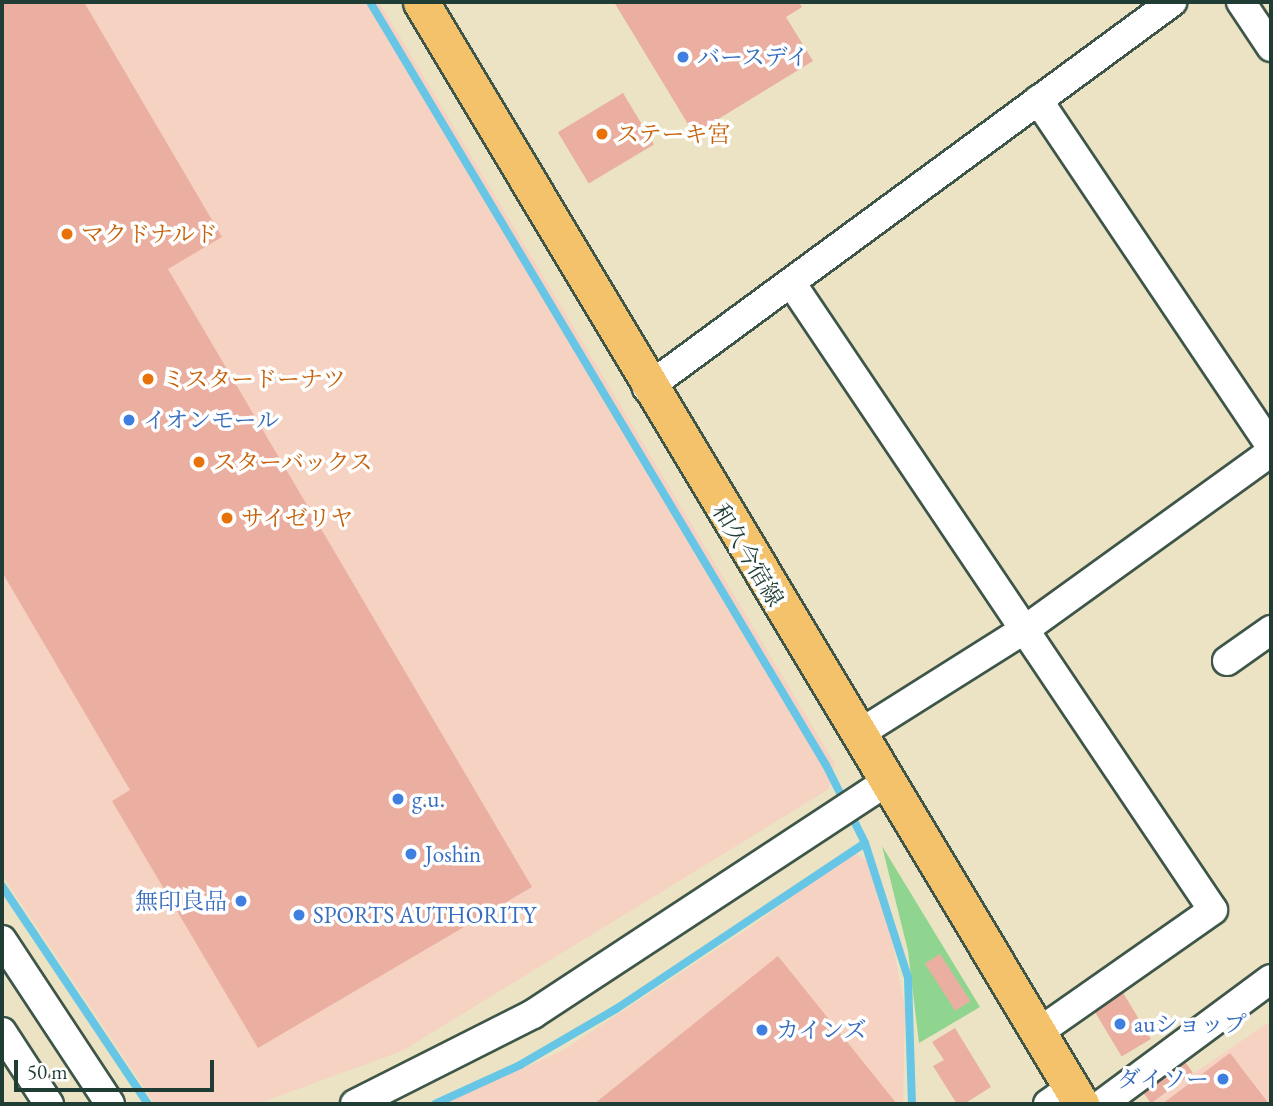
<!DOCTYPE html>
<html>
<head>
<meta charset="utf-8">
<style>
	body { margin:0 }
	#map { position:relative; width:1273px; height:1106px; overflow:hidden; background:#ebe3c3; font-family:"EB Garamond","Noto Serif JP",serif }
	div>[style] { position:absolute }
	.built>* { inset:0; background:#f6d2c3 }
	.green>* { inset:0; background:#8fd58f }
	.stream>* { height:8px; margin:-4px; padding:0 4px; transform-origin:4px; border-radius:4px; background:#67c5e5 }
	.building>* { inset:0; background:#eaafa1; transform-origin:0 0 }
	.roads { filter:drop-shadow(2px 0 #3e5649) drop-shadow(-2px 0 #3e5649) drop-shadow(0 2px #3e5649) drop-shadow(0 -2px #3e5649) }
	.minor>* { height:28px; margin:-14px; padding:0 14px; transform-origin:14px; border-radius:14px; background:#fff }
	.major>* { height:35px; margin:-17.5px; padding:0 17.5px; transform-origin:17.5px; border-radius:17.5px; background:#f3c26a }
	.dots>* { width:19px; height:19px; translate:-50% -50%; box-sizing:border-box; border:4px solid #fff; border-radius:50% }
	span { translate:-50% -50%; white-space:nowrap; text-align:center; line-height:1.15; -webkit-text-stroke:7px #fff; paint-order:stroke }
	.shop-label { font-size:23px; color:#366cbe }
	.left { translate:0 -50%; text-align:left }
	.right { translate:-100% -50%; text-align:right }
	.food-label { font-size:23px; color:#c56008 }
	.street-label { font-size:23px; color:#1f3d34 }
	.frame { position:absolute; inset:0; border:4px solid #1f3d34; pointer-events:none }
	.scale { position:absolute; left:14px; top:1060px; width:200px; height:32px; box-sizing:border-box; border:4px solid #1f3d34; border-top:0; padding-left:9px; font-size:21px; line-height:24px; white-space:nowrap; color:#1f3d34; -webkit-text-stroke:5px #fff; paint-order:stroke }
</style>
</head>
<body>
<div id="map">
	<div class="built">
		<i style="clip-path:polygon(2px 2px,379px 2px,835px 764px,829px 789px,402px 1051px,257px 1104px,155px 1104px,2px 875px)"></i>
		<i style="clip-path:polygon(852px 852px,868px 861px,888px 919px,905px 1009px,903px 1104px,440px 1104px,562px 1051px,758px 922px)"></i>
		<i style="clip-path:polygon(1271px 1021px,1271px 1104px,1148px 1104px)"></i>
	</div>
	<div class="green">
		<i style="clip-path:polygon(882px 846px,980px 1007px,919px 1043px,908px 951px)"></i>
	</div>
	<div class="stream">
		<i style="left:370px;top:2px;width:889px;rotate:59.14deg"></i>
		<i style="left:826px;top:765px;width:87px;rotate:63.4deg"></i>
		<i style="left:865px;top:843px;width:142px;rotate:72.3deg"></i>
		<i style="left:908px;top:978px;width:126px;rotate:88.2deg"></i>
		<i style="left:2px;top:886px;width:262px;rotate:56.2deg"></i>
		<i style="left:435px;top:1104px;width:94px;rotate:-24.6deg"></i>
		<i style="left:520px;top:1065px;width:111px;rotate:-30.3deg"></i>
		<i style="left:616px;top:1009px;width:299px;rotate:-33.7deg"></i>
	</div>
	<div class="building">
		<i style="clip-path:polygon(2px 2px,84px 2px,222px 237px,168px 269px,532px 887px,258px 1048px,112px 801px,130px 790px,2px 572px)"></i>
		<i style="clip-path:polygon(614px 2px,799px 2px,802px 7px,786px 17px,813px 61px,694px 134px)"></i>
		<i style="left:623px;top:93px;width:60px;height:76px;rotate:59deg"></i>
		<i style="left:940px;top:954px;width:56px;height:18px;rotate:57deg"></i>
		<i style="clip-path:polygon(778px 956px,897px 1104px,594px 1104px)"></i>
		<i style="left:1122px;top:991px;width:56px;height:34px;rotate:59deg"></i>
		<i style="clip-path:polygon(955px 1028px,991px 1087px,964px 1104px,957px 1104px,933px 1066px,944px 1060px,932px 1042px)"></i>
		<i style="clip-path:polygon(1230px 1053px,1269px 1104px,1162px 1104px)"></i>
		<i style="left:1183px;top:1059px;width:17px;height:52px;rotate:54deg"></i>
	</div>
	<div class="roads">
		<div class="minor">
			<i style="left:1241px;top:2px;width:54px;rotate:56.3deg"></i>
			<i style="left:1038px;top:100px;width:418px;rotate:56.1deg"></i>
			<i style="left:792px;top:284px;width:754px;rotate:56.08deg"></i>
			<i style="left:1213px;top:910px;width:216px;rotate:145deg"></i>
			<i style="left:647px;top:388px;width:652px;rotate:-36.32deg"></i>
			<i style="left:1227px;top:661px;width:54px;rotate:-35.2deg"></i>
			<i style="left:857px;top:735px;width:201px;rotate:-32.2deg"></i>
			<i style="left:1027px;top:628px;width:301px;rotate:-35.8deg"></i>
			<i style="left:2px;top:940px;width:196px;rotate:56.6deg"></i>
			<i style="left:2px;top:1032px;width:86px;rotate:56.9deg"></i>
			<i style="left:355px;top:1104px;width:199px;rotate:-26.8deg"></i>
			<i style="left:533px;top:1014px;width:420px;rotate:-33.3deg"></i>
			<i style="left:1048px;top:1104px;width:28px;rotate:-35deg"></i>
			<i style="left:1102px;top:1104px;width:210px;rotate:-36.5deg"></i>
		</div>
		<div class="major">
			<i style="left:421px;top:2px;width:1285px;rotate:59.08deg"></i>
		</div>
	</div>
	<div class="dots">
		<i style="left:683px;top:57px;background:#3f7fe0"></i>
		<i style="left:602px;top:134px;background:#e8710a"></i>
		<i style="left:67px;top:234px;background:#e8710a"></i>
		<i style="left:148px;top:379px;background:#e8710a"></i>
		<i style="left:129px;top:420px;background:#3f7fe0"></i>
		<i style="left:199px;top:462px;background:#e8710a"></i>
		<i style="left:227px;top:518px;background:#e8710a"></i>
		<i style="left:398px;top:799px;background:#3f7fe0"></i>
		<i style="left:411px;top:854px;background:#3f7fe0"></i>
		<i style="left:241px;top:901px;background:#3f7fe0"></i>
		<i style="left:299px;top:915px;background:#3f7fe0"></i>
		<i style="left:1120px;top:1024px;background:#3f7fe0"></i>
		<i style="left:762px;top:1030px;background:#3f7fe0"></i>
		<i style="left:1223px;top:1079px;background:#3f7fe0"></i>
	</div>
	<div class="shop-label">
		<span class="left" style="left:697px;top:57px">バースデイ</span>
		<span class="left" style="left:143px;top:420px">イオンモール</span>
		<span class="left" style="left:412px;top:799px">g.u.</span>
		<span class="left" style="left:425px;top:854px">Joshin</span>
		<span class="right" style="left:227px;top:901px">無印良品</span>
		<span class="left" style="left:313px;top:915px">SPORTS AUTHORITY</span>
		<span class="left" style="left:1134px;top:1024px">auショップ</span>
		<span class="left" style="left:776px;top:1030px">カインズ</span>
		<span class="right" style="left:1209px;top:1079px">ダイソー</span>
	</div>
	<div class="food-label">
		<span class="left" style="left:616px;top:134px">ステーキ宮</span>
		<span class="left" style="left:81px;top:234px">マクドナルド</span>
		<span class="left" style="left:162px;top:379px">ミスタードーナツ</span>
		<span class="left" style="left:213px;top:462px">スターバックス</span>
		<span class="left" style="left:241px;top:518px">サイゼリヤ</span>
	</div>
	<div class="street-label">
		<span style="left:748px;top:555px;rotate:59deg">和久今宿線</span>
	</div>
	<div class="frame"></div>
	<div class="scale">50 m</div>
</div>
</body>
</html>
